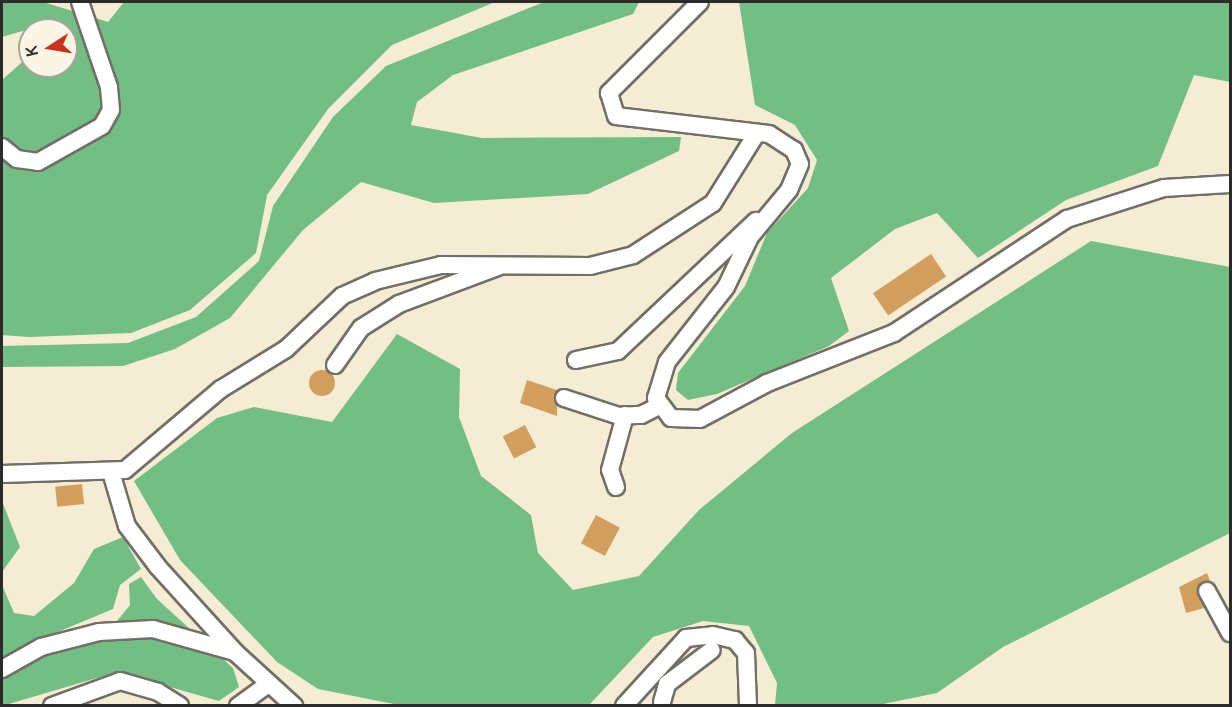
<!DOCTYPE html>
<html>
<head>
<meta charset="utf-8">
<style>
	body { margin:0 }
	#map { position:relative; width:1232px; height:707px; overflow:hidden; background:#f4ecd3; font-family:Pangolin,sans-serif }
	div>[style] { position:absolute }
	.forest>* { inset:0; background:#72be85 }
	.building>* { inset:0; background:#d29f5f; transform-origin:0 0 }
	.round { border-radius:50% }
	.roads { filter:drop-shadow(2px 0 #716f66) drop-shadow(-2px 0 #716f66) drop-shadow(0 2px #716f66) drop-shadow(0 -2px #716f66) }
	.minor>* { height:16px; margin:-8px; padding:0 8px; transform-origin:8px; border-radius:8px; background:#fff }
	span { translate:-50% -50%; white-space:nowrap; text-align:center; line-height:1.15; -webkit-text-stroke:4.5px #fcf5e5; paint-order:stroke }
	.frame { position:absolute; inset:0; border:3px solid #2b2b2b; pointer-events:none }
	.north { position:absolute; left:18px; top:18px; width:60px; height:60px; box-sizing:border-box; background:#fcf5e5; border:2px solid #a8a49b; border-radius:50%; rotate:258deg; font-size:16px; font-weight:700; line-height:24px; text-align:center; color:#2b2b2b }
	.north::after { content:''; display:block; margin:auto; width:21px; height:27px; background:#c8321e; clip-path:polygon(50% 0,100% 100%,50% 72%,0 100%) }
</style>
</head>
<body>
<div id="map">
	<div class="forest">
		<i style="clip-path:polygon(2px 2px,43px 2px,108px 22px,124px 2px,495px 2px,392px 45px,328px 109px,267px 195px,256px 253px,190px 310px,131px 333px,29px 337px,2px 335px,2px 80px,30px 55px,30px 66px,66px 66px,66px 30px,29px 29px,2px 37px)"></i>
		<i style="clip-path:polygon(544px 2px,639px 2px,633px 14px,453px 75px,417px 102px,411px 125px,482px 138px,681px 137px,679px 151px,588px 194px,434px 203px,361px 182px,303px 230px,230px 318px,175px 349px,123px 366px,2px 367px,2px 346px,128px 343px,196px 317px,259px 261px,273px 206px,333px 117px,386px 66px)"></i>
		<i style="clip-path:polygon(739px 2px,1230px 2px,1230px 82px,1194px 75px,1158px 166px,1066px 200px,978px 258px,937px 213px,895px 229px,831px 278px,849px 331px,829px 346px,717px 394px,688px 400px,676px 390px,678px 373px,745px 286px,767px 233px,808px 188px,817px 160px,795px 125px,755px 105px)"></i>
		<i style="clip-path:polygon(1091px 241px,1230px 267px,1230px 533px,1003px 647px,937px 693px,878px 705px,775px 705px,777px 683px,749px 626px,703px 621px,653px 637px,589px 705px,399px 705px,318px 689px,277px 662px,180px 560px,134px 481px,217px 418px,254px 407px,332px 422px,397px 334px,460px 369px,459px 417px,481px 476px,531px 515px,538px 553px,573px 590px,639px 576px,699px 510px,792px 433px)"></i>
		<i style="clip-path:polygon(2px 501px,20px 547px,2px 572px)"></i>
		<i style="clip-path:polygon(123px 537px,141px 569px,120px 585px,113px 609px,36px 641px,2px 664px,2px 585px,14px 613px,34px 616px,74px 583px,94px 549px)"></i>
		<i style="clip-path:polygon(141px 577px,157px 599px,233px 668px,239px 687px,219px 701px,117px 672px,2px 706px,2px 671px,117px 621px,130px 605px,129px 584px)"></i>
	</div>
	<div class="building">
		<i style="left:931px;top:254px;width:27px;height:70px;rotate:56deg"></i>
		<i class="round" style="left:309px;top:370px;width:26px;height:26px"></i>
		<i style="clip-path:polygon(527px 380px,557px 390px,557px 416px,520px 403px)"></i>
		<i style="left:525px;top:425px;width:25px;height:25px;rotate:63deg"></i>
		<i style="left:82px;top:484px;width:20px;height:27px;rotate:84deg"></i>
		<i style="left:596px;top:515px;width:27px;height:32px;rotate:28deg"></i>
		<i style="clip-path:polygon(1207px 573px,1210px 581px,1197px 590px,1204px 608px,1186px 613px,1179px 587px)"></i>
	</div>
	<div class="roads">
		<div class="minor">
			<i style="left:700px;top:2px;width:129px;rotate:135deg"></i>
			<i style="left:609px;top:93px;width:24px;rotate:73deg"></i>
			<i style="left:616px;top:116px;width:154px;rotate:6.7deg"></i>
			<i style="left:769px;top:134px;width:30px;rotate:33deg"></i>
			<i style="left:794px;top:150px;width:15px;rotate:67deg"></i>
			<i style="left:800px;top:164px;width:28px;rotate:113deg"></i>
			<i style="left:789px;top:190px;width:61px;rotate:129.7deg"></i>
			<i style="left:750px;top:237px;width:55px;rotate:115.6deg"></i>
			<i style="left:726px;top:287px;width:95px;rotate:128.2deg"></i>
			<i style="left:667px;top:362px;width:38px;rotate:107deg"></i>
			<i style="left:656px;top:398px;width:25px;rotate:53deg"></i>
			<i style="left:671px;top:418px;width:29px;rotate:2deg"></i>
			<i style="left:700px;top:419px;width:76px;rotate:-28.2deg"></i>
			<i style="left:767px;top:383px;width:136px;rotate:-21.5deg"></i>
			<i style="left:894px;top:333px;width:207px;rotate:-33.4deg"></i>
			<i style="left:1067px;top:219px;width:102px;rotate:-17.7deg"></i>
			<i style="left:1164px;top:188px;width:66px;rotate:-3.5deg"></i>
			<i style="left:2px;top:147px;width:19px;rotate:39deg"></i>
			<i style="left:17px;top:159px;width:21px;rotate:8deg"></i>
			<i style="left:38px;top:162px;width:73px;rotate:-29.4deg"></i>
			<i style="left:102px;top:126px;width:18px;rotate:-61deg"></i>
			<i style="left:111px;top:110px;width:23px;rotate:-95deg"></i>
			<i style="left:109px;top:87px;width:90px;rotate:-108.8deg"></i>
			<i style="left:576px;top:360px;width:43px;rotate:-12.1deg"></i>
			<i style="left:618px;top:351px;width:190px;rotate:-43.3deg"></i>
			<i style="left:335px;top:365px;width:45px;rotate:-54.9deg"></i>
			<i style="left:361px;top:328px;width:45px;rotate:-32.3deg"></i>
			<i style="left:399px;top:304px;width:106px;rotate:-20.5deg"></i>
			<i style="left:564px;top:398px;width:58px;rotate:18.1deg"></i>
			<i style="left:619px;top:416px;width:22px;rotate:-3deg"></i>
			<i style="left:641px;top:415px;width:22px;rotate:-27deg"></i>
			<i style="left:111px;top:472px;width:56px;rotate:73.5deg"></i>
			<i style="left:127px;top:526px;width:51px;rotate:52.9deg"></i>
			<i style="left:158px;top:567px;width:116px;rotate:47.8deg"></i>
			<i style="left:236px;top:653px;width:79px;rotate:42.4deg"></i>
			<i style="left:2px;top:474px;width:123px;rotate:-1.9deg"></i>
			<i style="left:125px;top:470px;width:126px;rotate:-40.2deg"></i>
			<i style="left:221px;top:389px;width:76px;rotate:-31.6deg"></i>
			<i style="left:286px;top:349px;width:77px;rotate:-43.4deg"></i>
			<i style="left:342px;top:296px;width:36px;rotate:-24deg"></i>
			<i style="left:375px;top:281px;width:68px;rotate:-13.6deg"></i>
			<i style="left:441px;top:265px;width:149px;rotate:0.4deg"></i>
			<i style="left:590px;top:266px;width:44px;rotate:-14.3deg"></i>
			<i style="left:633px;top:255px;width:95px;rotate:-33deg"></i>
			<i style="left:713px;top:203px;width:79px;rotate:-57.9deg"></i>
			<i style="left:616px;top:487px;width:18px;rotate:-109deg"></i>
			<i style="left:610px;top:470px;width:57px;rotate:-74.7deg"></i>
			<i style="left:1207px;top:591px;width:48px;rotate:61.3deg"></i>
			<i style="left:2px;top:669px;width:45px;rotate:-29.4deg"></i>
			<i style="left:41px;top:647px;width:60px;rotate:-14.5deg"></i>
			<i style="left:99px;top:632px;width:54px;rotate:-3.2deg"></i>
			<i style="left:153px;top:629px;width:85px;rotate:15.7deg"></i>
			<i style="left:662px;top:702px;width:19px;rotate:-74deg"></i>
			<i style="left:667px;top:684px;width:56px;rotate:-37.1deg"></i>
			<i style="left:52px;top:706px;width:72px;rotate:-20.2deg"></i>
			<i style="left:120px;top:681px;width:40px;rotate:16deg"></i>
			<i style="left:158px;top:692px;width:26px;rotate:32deg"></i>
			<i style="left:238px;top:706px;width:37px;rotate:-36deg"></i>
			<i style="left:624px;top:706px;width:92px;rotate:-47.6deg"></i>
			<i style="left:686px;top:638px;width:27px;rotate:-6deg"></i>
			<i style="left:713px;top:635px;width:23px;rotate:13deg"></i>
			<i style="left:735px;top:640px;width:17px;rotate:50deg"></i>
			<i style="left:746px;top:653px;width:53px;rotate:87.8deg"></i>
		</div>
	</div>
	<div class="frame"></div>
	<div class="north">K</div>
</div>
</body>
</html>
